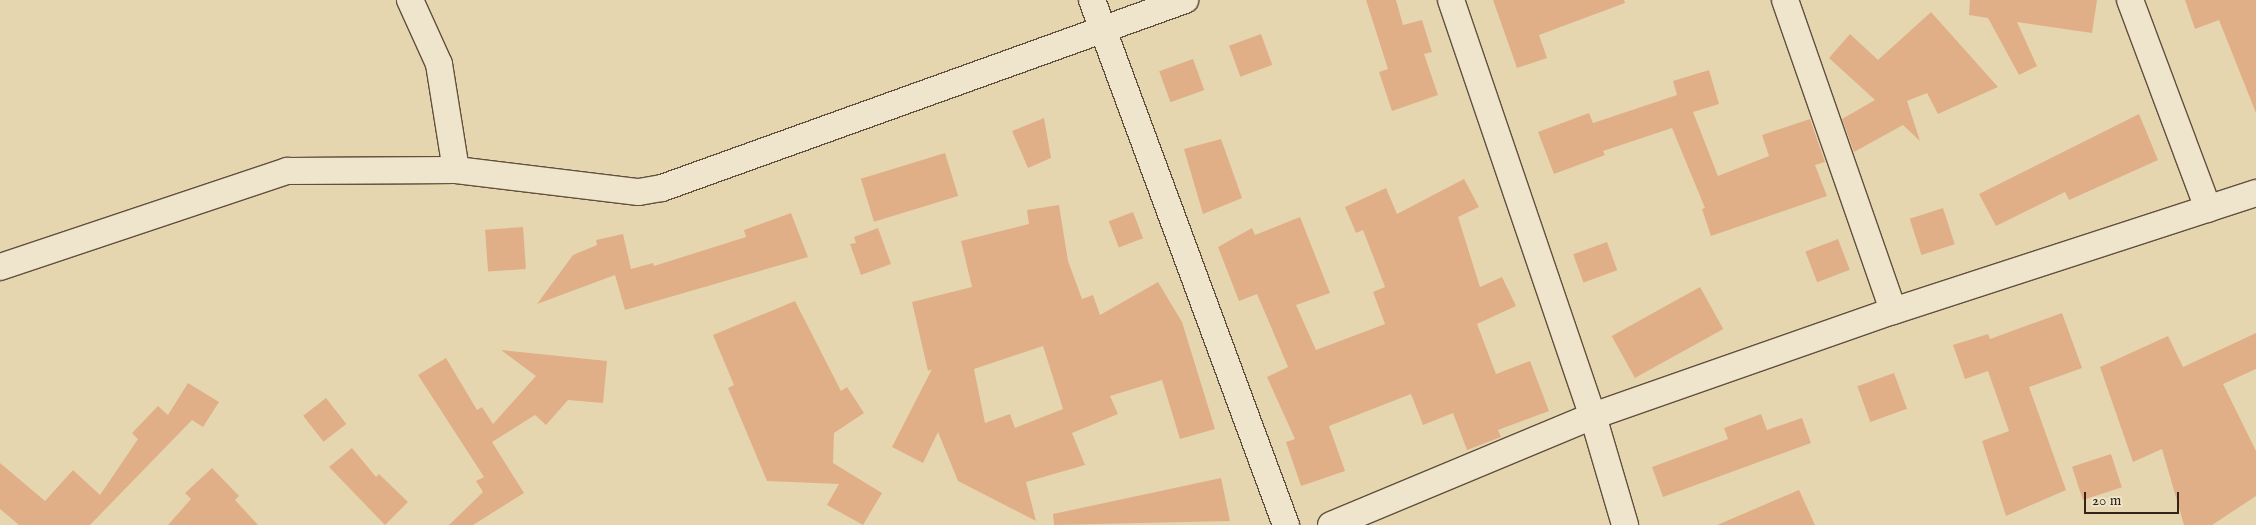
<!DOCTYPE html>
<html>
<head>
<meta charset="utf-8">
<style>
	body { margin:0 }
	#map { position:relative; width:2256px; height:525px; overflow:hidden; background:#e6d6b0; font-family:"IM FELL English",serif }
	div>[style] { position:absolute }
	.building>* { inset:0; background:#e0af88; transform-origin:0 0 }
	.roads { filter:drop-shadow(1px 0 #60503d) drop-shadow(-1px 0 #60503d) drop-shadow(0 1px #60503d) drop-shadow(0 -1px #60503d) }
	.minor>* { height:26px; margin:-13px; padding:0 13px; transform-origin:13px; border-radius:13px; background:#efe4cc }
	span { translate:-50% -50%; white-space:nowrap; text-align:center; line-height:1.15; -webkit-text-stroke:4.5px #efe4cc; paint-order:stroke }
	.scale { position:absolute; left:2084px; top:492px; width:95px; height:22px; box-sizing:border-box; border:2px solid #332417; border-top:0; padding-left:6px; font-size:15px; line-height:18px; white-space:nowrap; color:#332417; -webkit-text-stroke:4px #efe4cc; paint-order:stroke }
</style>
</head>
<body>
<div id="map">
	<div class="building">
		<i style="clip-path:polygon(1366px 0,1396px 0,1403px 25px,1422px 20px,1432px 52px,1424px 54px,1438px 95px,1392px 111px,1379px 72px,1388px 69px)"></i>
		<i style="clip-path:polygon(1493px 0,1624px 0,1625px 3px,1539px 35px,1547px 58px,1517px 68px)"></i>
		<i style="clip-path:polygon(1970px 0,2097px 0,2092px 33px,2017px 22px,2037px 66px,2019px 75px,1988px 18px,1969px 15px)"></i>
		<i style="clip-path:polygon(2185px 0,2256px 0,2256px 113px,2219px 20px,2195px 29px)"></i>
		<i style="clip-path:polygon(1931px 12px,1998px 87px,1938px 114px,1927px 93px,1907px 101px,1920px 141px,1903px 125px,1854px 152px,1842px 119px,1875px 100px,1829px 58px,1850px 34px,1878px 60px)"></i>
		<i style="left:1261px;top:34px;width:33px;height:34px;rotate:70deg"></i>
		<i style="left:1193px;top:59px;width:33px;height:36px;rotate:70deg"></i>
		<i style="clip-path:polygon(1709px 70px,1719px 104px,1693px 112px,1718px 176px,1769px 156px,1762px 135px,1810px 119px,1825px 162px,1815px 165px,1827px 196px,1711px 236px,1702px 209px,1705px 208px,1672px 128px,1603px 151px,1605px 155px,1554px 174px,1538px 132px,1589px 113px,1593px 123px,1677px 95px,1673px 81px)"></i>
		<i style="clip-path:polygon(2139px 114px,2158px 160px,2069px 200px,2065px 192px,1996px 226px,1979px 194px)"></i>
		<i style="clip-path:polygon(1044px 118px,1051px 158px,1028px 168px,1012px 131px)"></i>
		<i style="clip-path:polygon(1221px 139px,1242px 198px,1203px 214px,1184px 149px)"></i>
		<i style="left:945px;top:153px;width:45px;height:88px;rotate:73deg"></i>
		<i style="clip-path:polygon(1464px 179px,1479px 207px,1458px 217px,1480px 287px,1502px 277px,1516px 306px,1477px 324px,1496px 374px,1530px 361px,1549px 411px,1498px 430px,1501px 437px,1467px 450px,1453px 413px,1423px 425px,1411px 394px,1329px 426px,1345px 471px,1301px 486px,1286px 442px,1295px 439px,1267px 377px,1288px 367px,1257px 294px,1239px 301px,1218px 247px,1252px 228px,1255px 235px,1300px 217px,1330px 293px,1296px 305px,1316px 350px,1385px 324px,1373px 292px,1385px 287px,1363px 230px,1356px 233px,1345px 207px,1386px 188px,1397px 214px)"></i>
		<i style="clip-path:polygon(evenodd,1059px 205px,1068px 261px,1082px 299px,1093px 295px,1100px 315px,1158px 282px,1182px 322px,1215px 429px,1180px 439px,1162px 380px,1110px 396px,1118px 414px,1072px 433px,1085px 465px,1026px 482px,1036px 521px,958px 481px,938px 432px,923px 463px,892px 447px,932px 369px,928px 371px,912px 302px,972px 287px,961px 241px,1029px 224px,1027px 210px,1059px 205px,1043px 346px,1063px 409px,1015px 428px,1010px 414px,985px 423px,974px 369px,1043px 346px)"></i>
		<i style="left:1943px;top:208px;width:38px;height:35px;rotate:72deg"></i>
		<i style="left:1133px;top:212px;width:28px;height:26px;rotate:69deg"></i>
		<i style="clip-path:polygon(791px 213px,808px 257px,625px 310px,615px 275px,537px 304px,573px 255px,597px 245px,596px 240px,623px 234px,631px 269px,653px 263px,654px 266px,746px 237px,744px 230px)"></i>
		<i style="left:523px;top:227px;width:42px;height:38px;rotate:86deg"></i>
		<i style="clip-path:polygon(878px 228px,891px 264px,861px 275px,850px 244px,856px 243px,854px 237px)"></i>
		<i style="left:1838px;top:239px;width:33px;height:35px;rotate:69deg"></i>
		<i style="left:1607px;top:242px;width:30px;height:36px;rotate:70deg"></i>
		<i style="left:1700px;top:287px;width:48px;height:101px;rotate:61deg"></i>
		<i style="clip-path:polygon(795px 301px,841px 391px,847px 387px,864px 413px,834px 433px,833px 463px,882px 493px,863px 525px,827px 505px,839px 484px,767px 481px,728px 388px,734px 385px,713px 335px)"></i>
		<i style="clip-path:polygon(2062px 313px,2082px 368px,2029px 387px,2066px 490px,2006px 516px,1982px 441px,2009px 431px,1988px 371px,1965px 379px,1953px 345px,1988px 334px,1990px 339px)"></i>
		<i style="clip-path:polygon(2256px 333px,2256px 369px,2223px 384px,2256px 451px,2256px 496px,2212px 525px,2184px 525px,2162px 449px,2133px 462px,2100px 367px,2168px 336px,2183px 367px)"></i>
		<i style="clip-path:polygon(501px 350px,607px 361px,603px 403px,568px 400px,546px 425px,535px 415px,492px 442px,524px 493px,473px 525px,449px 525px,483px 492px,476px 481px,484px 477px,418px 375px,446px 358px,477px 410px,482px 407px,493px 424px,536px 376px)"></i>
		<i style="left:1894px;top:373px;width:38px;height:39px;rotate:70deg"></i>
		<i style="clip-path:polygon(188px 383px,219px 402px,203px 427px,192px 420px,90px 525px,19px 525px,0 509px,0 463px,45px 501px,73px 470px,100px 495px,138px 439px,132px 433px,158px 406px,168px 415px)"></i>
		<i style="left:326px;top:398px;width:33px;height:29px;rotate:52deg"></i>
		<i style="clip-path:polygon(1761px 414px,1767px 430px,1802px 418px,1811px 443px,1663px 497px,1652px 467px,1728px 439px,1724px 428px)"></i>
		<i style="clip-path:polygon(352px 448px,376px 477px,379px 474px,408px 502px,385px 525px,329px 467px)"></i>
		<i style="left:2111px;top:454px;width:35px;height:41px;rotate:72deg"></i>
		<i style="clip-path:polygon(212px 468px,239px 496px,235px 500px,258px 525px,168px 525px,191px 499px,185px 493px)"></i>
		<i style="clip-path:polygon(1221px 478px,1230px 521px,1054px 525px,1053px 514px)"></i>
		<i style="clip-path:polygon(1799px 490px,1815px 525px,1717px 525px)"></i>
	</div>
	<div class="roads">
		<div class="minor">
			<i style="left:410px;top:0;width:70px;rotate:65.6deg"></i>
			<i style="left:439px;top:64px;width:107px;rotate:80.9deg"></i>
			<i style="left:1092px;top:0;width:560px;rotate:69.72deg"></i>
			<i style="left:1451px;top:0;width:440px;rotate:71.2deg"></i>
			<i style="left:1593px;top:416px;width:114px;rotate:73.6deg"></i>
			<i style="left:1785px;top:0;width:329px;rotate:70.8deg"></i>
			<i style="left:2130px;top:0;width:223px;rotate:69.5deg"></i>
			<i style="left:0;top:267px;width:303px;rotate:-18.5deg"></i>
			<i style="left:287px;top:171px;width:169px;rotate:-0.3deg"></i>
			<i style="left:456px;top:170px;width:184px;rotate:6.9deg"></i>
			<i style="left:639px;top:192px;width:23px;rotate:-10deg"></i>
			<i style="left:662px;top:188px;width:556px;rotate:-19.77deg"></i>
			<i style="left:1331px;top:525px;width:284px;rotate:-22.6deg"></i>
			<i style="left:1593px;top:416px;width:318px;rotate:-19.3deg"></i>
			<i style="left:1893px;top:311px;width:382px;rotate:-18deg"></i>
		</div>
	</div>
	<div class="scale">20 m</div>
</div>
</body>
</html>
